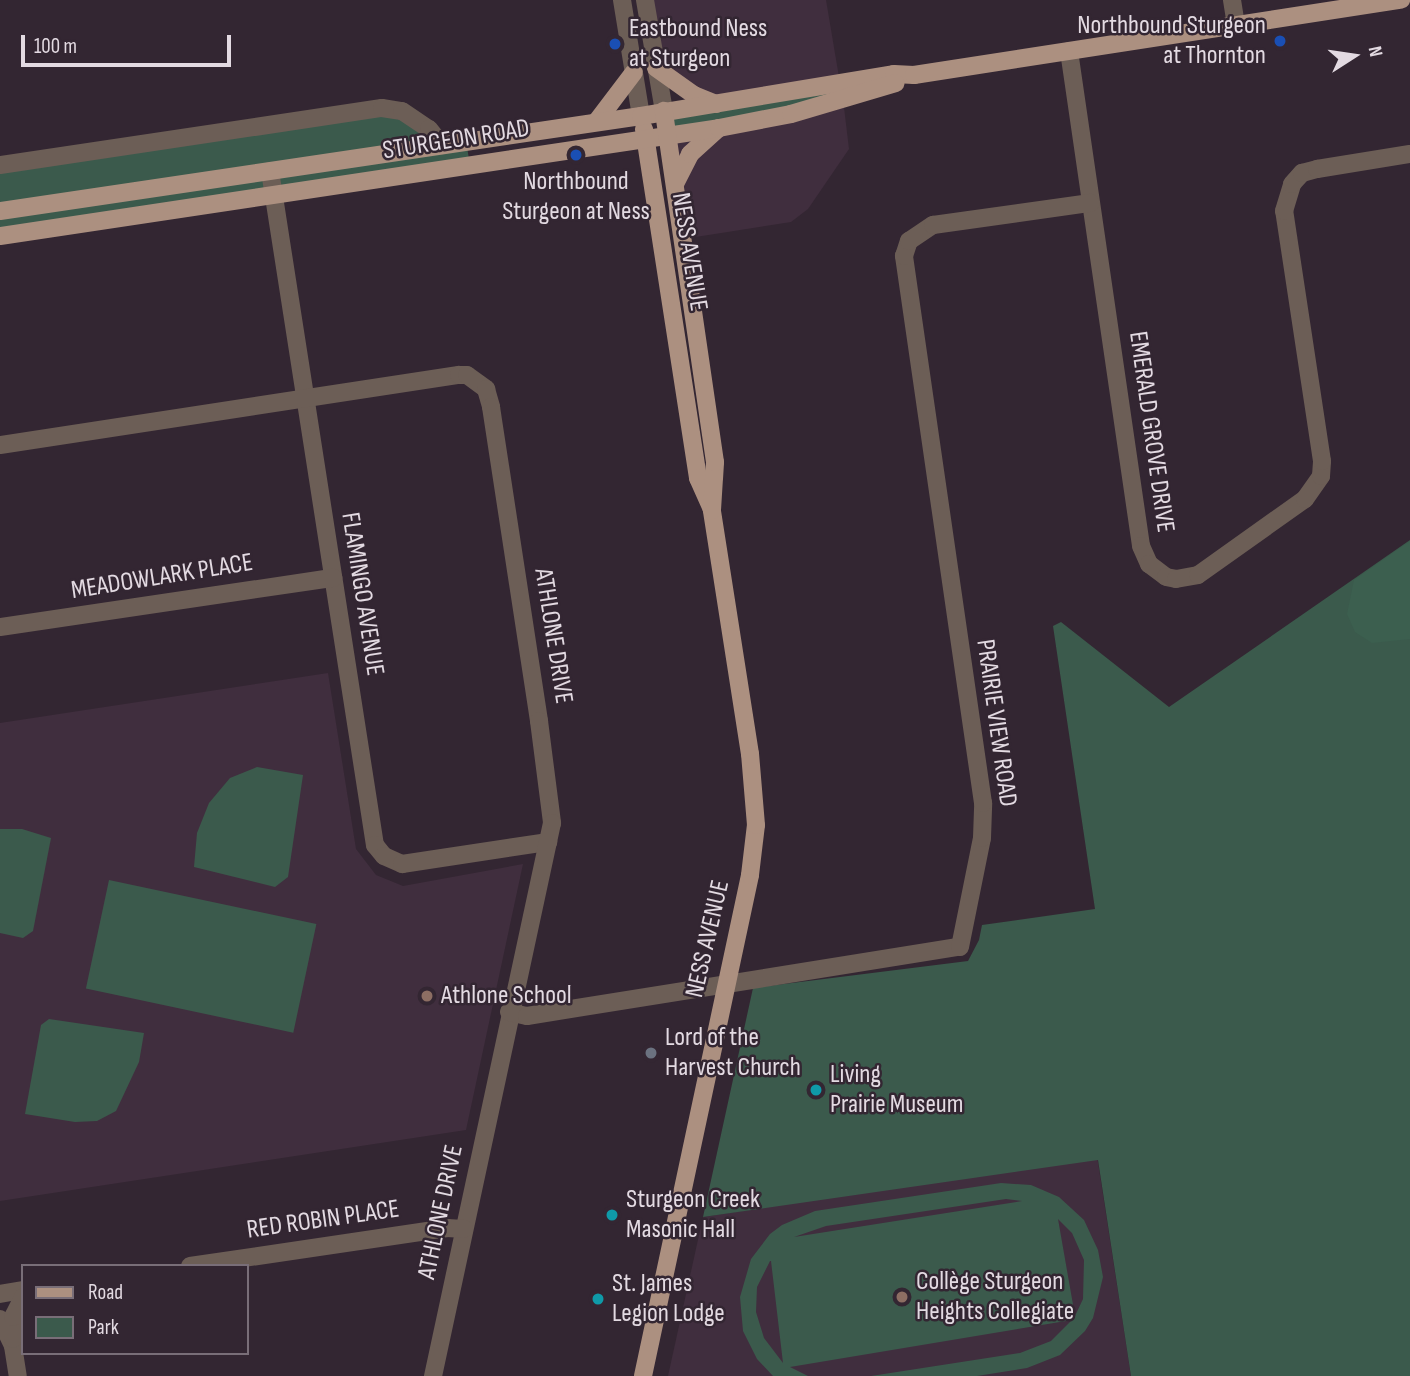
<!DOCTYPE html>
<html>
<head>
<meta charset="utf-8">
<style>
	body { margin:0 }
	#map { position:relative; width:1410px; height:1376px; overflow:hidden; background:#332632; font-family:"Sofia Sans Condensed",sans-serif }
	div>[style] { position:absolute }
	.built>* { inset:0; background:#402e3e }
	.green>* { inset:0; background:#3b5a4c; transform-origin:0 0 }
	.forest>* { inset:0; background:#3c5f4f }
	.minor>* { height:18px; margin:-9px; padding:0 9px; transform-origin:9px; border-radius:9px; background:#6c5e56 }
	.major>* { height:18px; margin:-9px; padding:0 9px; transform-origin:9px; border-radius:9px; background:#ac9080 }
	.dots>* { width:19px; height:19px; translate:-50% -50%; box-sizing:border-box; border:4px solid #332632; border-radius:50% }
	span { translate:-50% -50%; white-space:nowrap; text-align:center; line-height:1.15; -webkit-text-stroke:5px #332632; paint-order:stroke }
	.poi-label { font-size:26px; color:#e3dae2 }
	.right { translate:-100% -50%; text-align:right }
	.left { translate:0 -50%; text-align:left }
	.street-label { font-size:26px; color:#e3dae2 }
	.legend { position:absolute; left:21px; top:1264px; width:228px; height:91px; box-sizing:border-box; background:#332632; border:2px solid #796e78; margin:0; padding:9px 12px; list-style:none; font-size:21px; color:#e3dae2 }
	.legend li { display:flex; align-items:center; gap:14px; height:35px }
	.legend b { width:35px; border:2px solid #796e78 }
	.north { position:absolute; left:1319px; top:21px; width:70px; height:70px; -webkit-text-stroke:5px #332632; paint-order:stroke; rotate:78deg; font-size:19px; font-weight:700; line-height:28px; text-align:center; color:#e3dae2 }
	.north::after { content:''; display:block; margin:auto; width:24px; height:32px; background:#e3dae2; clip-path:polygon(50% 0,100% 100%,50% 72%,0 100%) }
	.scale { position:absolute; left:21px; top:35px; width:210px; height:32px; box-sizing:border-box; border:4px solid #e3dae2; border-top:0; padding-left:9px; font-size:21px; line-height:24px; white-space:nowrap; color:#e3dae2; -webkit-text-stroke:5px #332632; paint-order:stroke }
</style>
</head>
<body>
<div id="map">
	<div class="built">
		<i style="clip-path:polygon(645px 0,826px 0,840px 83px,716px 104px,656px 68px)"></i>
		<i style="clip-path:polygon(843px 99px,849px 149px,808px 209px,791px 222px,683px 239px,668px 134px)"></i>
		<i style="clip-path:polygon(328px 673px,356px 849px,376px 875px,403px 886px,523px 864px,466px 1130px,0 1201px,0 723px)"></i>
		<i style="clip-path:polygon(1097px 1156px,1131px 1376px,668px 1376px,703px 1217px)"></i>
	</div>
	<div class="green">
		<i style="clip-path:polygon(895px 84px,668px 134px,664px 111px)"></i>
		<i style="clip-path:polygon(382px 108px,442px 145px,466px 141px,470px 165px,0 236px,0 165px)"></i>
		<i style="clip-path:polygon(1410px 540px,1410px 1376px,1131px 1376px,1098px 1160px,703px 1217px,753px 988px,968px 961px,979px 940px,982px 925px,1095px 909px,1053px 626px,1061px 622px,1169px 707px)"></i>
		<i style="clip-path:polygon(257px 767px,303px 775px,288px 877px,275px 887px,194px 867px,197px 833px,209px 803px,230px 778px)"></i>
		<i style="clip-path:polygon(0 829px,22px 829px,51px 838px,33px 931px,23px 938px,0 933px)"></i>
		<i style="left:109px;top:880px;width:212px;height:111px;rotate:12deg"></i>
		<i style="clip-path:polygon(49px 1019px,144px 1033px,139px 1062px,116px 1111px,97px 1121px,75px 1122px,25px 1114px,41px 1025px)"></i>
		<i style="clip-path:polygon(evenodd,1001px 1183px,1031px 1185px,1059px 1197px,1084px 1220px,1098px 1250px,1103px 1277px,1093px 1318px,1085px 1331px,1060px 1355px,1027px 1368px,977px 1376px,871px 1376px,1020px 1353px,1051px 1341px,1072px 1320px,790px 1367px,808px 1376px,773px 1376px,757px 1359px,743px 1331px,740px 1297px,751px 1259px,770px 1234px,782px 1225px,815px 1211px,1001px 1183px,1006px 1199px,1022px 1201px,794px 1237px,826px 1226px,1006px 1199px,1001px 1183px,1058px 1219px,1072px 1233px,1084px 1260px,1083px 1299px,1075px 1316px,1058px 1219px,1001px 1183px,770px 1261px,771px 1261px,783px 1363px,764px 1338px,756px 1312px,757px 1287px,770px 1261px)"></i>
	</div>
	<div class="forest">
		<i style="clip-path:polygon(1410px 541px,1410px 639px,1372px 643px,1355px 632px,1347px 614px,1354px 580px)"></i>
	</div>
	<div class="minor">
		<i style="left:622px;top:0;width:118px;rotate:80.7deg"></i>
		<i style="left:645px;top:0;width:113px;rotate:80.3deg"></i>
		<i style="left:1232px;top:0;width:25px;rotate:81deg"></i>
		<i style="left:1069px;top:51px;width:500px;rotate:81.72deg"></i>
		<i style="left:1141px;top:546px;width:20px;rotate:66deg"></i>
		<i style="left:1149px;top:564px;width:21px;rotate:37deg"></i>
		<i style="left:1166px;top:577px;width:10px;rotate:11deg"></i>
		<i style="left:1176px;top:579px;width:22px;rotate:-10deg"></i>
		<i style="left:1198px;top:575px;width:131px;rotate:-35.4deg"></i>
		<i style="left:1305px;top:499px;width:28px;rotate:-55deg"></i>
		<i style="left:1321px;top:476px;width:15px;rotate:-86deg"></i>
		<i style="left:1322px;top:461px;width:253px;rotate:-98.6deg"></i>
		<i style="left:1284px;top:211px;width:28px;rotate:-73deg"></i>
		<i style="left:1292px;top:184px;width:15px;rotate:-48deg"></i>
		<i style="left:1302px;top:173px;width:16px;rotate:-15deg"></i>
		<i style="left:1317px;top:169px;width:94px;rotate:-9.2deg"></i>
		<i style="left:0;top:165px;width:386px;rotate:-8.5deg"></i>
		<i style="left:382px;top:108px;width:20px;rotate:9deg"></i>
		<i style="left:402px;top:111px;width:32px;rotate:34deg"></i>
		<i style="left:429px;top:129px;width:21px;rotate:51deg"></i>
		<i style="left:270px;top:171px;width:682px;rotate:81.15deg"></i>
		<i style="left:375px;top:845px;width:14px;rotate:51deg"></i>
		<i style="left:384px;top:856px;width:20px;rotate:24deg"></i>
		<i style="left:402px;top:864px;width:148px;rotate:-8.6deg"></i>
		<i style="left:0;top:445px;width:464px;rotate:-8.7deg"></i>
		<i style="left:459px;top:375px;width:8px"></i>
		<i style="left:467px;top:375px;width:24px;rotate:36deg"></i>
		<i style="left:486px;top:389px;width:19px;rotate:74deg"></i>
		<i style="left:491px;top:407px;width:318px;rotate:81.3deg"></i>
		<i style="left:539px;top:721px;width:103px;rotate:82.7deg"></i>
		<i style="left:552px;top:823px;width:566px;rotate:102.14deg"></i>
		<i style="left:0;top:627px;width:337px;rotate:-8.4deg"></i>
		<i style="left:509px;top:1012px;width:18px;rotate:13deg"></i>
		<i style="left:527px;top:1016px;width:438px;rotate:-9.1deg"></i>
		<i style="left:960px;top:947px;width:111px;rotate:-78.6deg"></i>
		<i style="left:982px;top:838px;width:35px;rotate:-88deg"></i>
		<i style="left:983px;top:803px;width:553px;rotate:-98.22deg"></i>
		<i style="left:904px;top:256px;width:16px;rotate:-72deg"></i>
		<i style="left:909px;top:241px;width:29px;rotate:-34deg"></i>
		<i style="left:933px;top:225px;width:159px;rotate:-8deg"></i>
		<i style="left:190px;top:1266px;width:260px;rotate:-8.4deg"></i>
		<i style="left:447px;top:1228px;width:17px;rotate:3deg"></i>
		<i style="left:0;top:1294px;width:23px;rotate:-10deg"></i>
		<i style="left:0;top:1319px;width:30px;rotate:64deg"></i>
		<i style="left:13px;top:1346px;width:30px;rotate:81deg"></i>
		<i style="left:13px;top:1339px;width:22px;rotate:-90deg"></i>
		<i style="left:13px;top:1317px;width:22px;rotate:-63deg"></i>
	</div>
	<div class="major">
		<i style="left:656px;top:68px;width:47px;rotate:35.4deg"></i>
		<i style="left:694px;top:95px;width:24px;rotate:22deg"></i>
		<i style="left:597px;top:121px;width:61px;rotate:-52.9deg"></i>
		<i style="left:644px;top:129px;width:353px;rotate:81.2deg"></i>
		<i style="left:698px;top:478px;width:32px;rotate:66deg"></i>
		<i style="left:675px;top:184px;width:34px;rotate:-63deg"></i>
		<i style="left:690px;top:154px;width:39px;rotate:-42deg"></i>
		<i style="left:0;top:211px;width:648px;rotate:-8.43deg"></i>
		<i style="left:641px;top:116px;width:256px;rotate:-9.4deg"></i>
		<i style="left:894px;top:74px;width:20px;rotate:3deg"></i>
		<i style="left:914px;top:75px;width:493px;rotate:-8.8deg"></i>
		<i style="left:0;top:236px;width:727px;rotate:-8.54deg"></i>
		<i style="left:719px;top:128px;width:73px;rotate:-11deg"></i>
		<i style="left:791px;top:114px;width:109px;rotate:-16.4deg"></i>
		<i style="left:643px;top:1376px;width:512px;rotate:-77.94deg"></i>
		<i style="left:750px;top:875px;width:50px;rotate:-83.2deg"></i>
		<i style="left:756px;top:825px;width:71px;rotate:-94.8deg"></i>
		<i style="left:750px;top:754px;width:247px;rotate:-98.9deg"></i>
		<i style="left:712px;top:510px;width:48px;rotate:-86.4deg"></i>
		<i style="left:715px;top:462px;width:355px;rotate:-98.3deg"></i>
	</div>
	<div class="dots">
		<i style="left:1280px;top:41px;background:#1a4fb4"></i>
		<i style="left:615px;top:44px;background:#1a4fb4"></i>
		<i style="left:576px;top:155px;background:#1a4fb4"></i>
		<i style="left:427px;top:996px;background:#8d6e63"></i>
		<i style="left:651px;top:1053px;background:#6b7280"></i>
		<i style="left:816px;top:1090px;background:#0f9aa8"></i>
		<i style="left:612px;top:1215px;background:#0f9aa8"></i>
		<i style="left:902px;top:1297px;background:#8d6e63"></i>
		<i style="left:598px;top:1299px;background:#0f9aa8"></i>
	</div>
	<div class="poi-label">
		<span class="right" style="left:1266px;top:41px">Northbound Sturgeon<br>at Thornton</span>
		<span class="left" style="left:629px;top:44px">Eastbound Ness<br>at Sturgeon</span>
		<span style="left:576px;top:197px">Northbound<br>Sturgeon at Ness</span>
		<span class="left" style="left:441px;top:996px">Athlone School</span>
		<span class="left" style="left:665px;top:1053px">Lord of the<br>Harvest Church</span>
		<span class="left" style="left:830px;top:1090px">Living<br>Prairie Museum</span>
		<span class="left" style="left:626px;top:1215px">Sturgeon Creek<br>Masonic Hall</span>
		<span class="left" style="left:916px;top:1297px">Collège Sturgeon<br>Heights Collegiate</span>
		<span class="left" style="left:612px;top:1299px">St. James<br>Legion Lodge</span>
	</div>
	<div class="street-label">
		<span style="left:456px;top:140px;rotate:-9deg">STURGEON ROAD</span>
		<span style="left:689px;top:252px;rotate:81deg">NESS AVENUE</span>
		<span style="left:1151px;top:432px;rotate:82deg">EMERALD GROVE DRIVE</span>
		<span style="left:162px;top:577px;rotate:-9deg">MEADOWLARK PLACE</span>
		<span style="left:362px;top:594px;rotate:81deg">FLAMINGO AVENUE</span>
		<span style="left:553px;top:636px;rotate:81deg">ATHLONE DRIVE</span>
		<span style="left:996px;top:723px;rotate:82deg">PRAIRIE VIEW ROAD</span>
		<span style="left:708px;top:939px;rotate:-77deg">NESS AVENUE</span>
		<span style="left:441px;top:1212px;rotate:-78deg">ATHLONE DRIVE</span>
		<span style="left:323px;top:1220px;rotate:-8deg">RED ROBIN PLACE</span>
	</div>
	<ul class="legend">
	<li><b style="height:9px;background:#ac9080"></b>Road</li>
	<li><b style="height:19px;background:#3b5a4c"></b>Park</li>
	</ul>
	<div class="north">N</div>
	<div class="scale">100 m</div>
</div>
</body>
</html>
